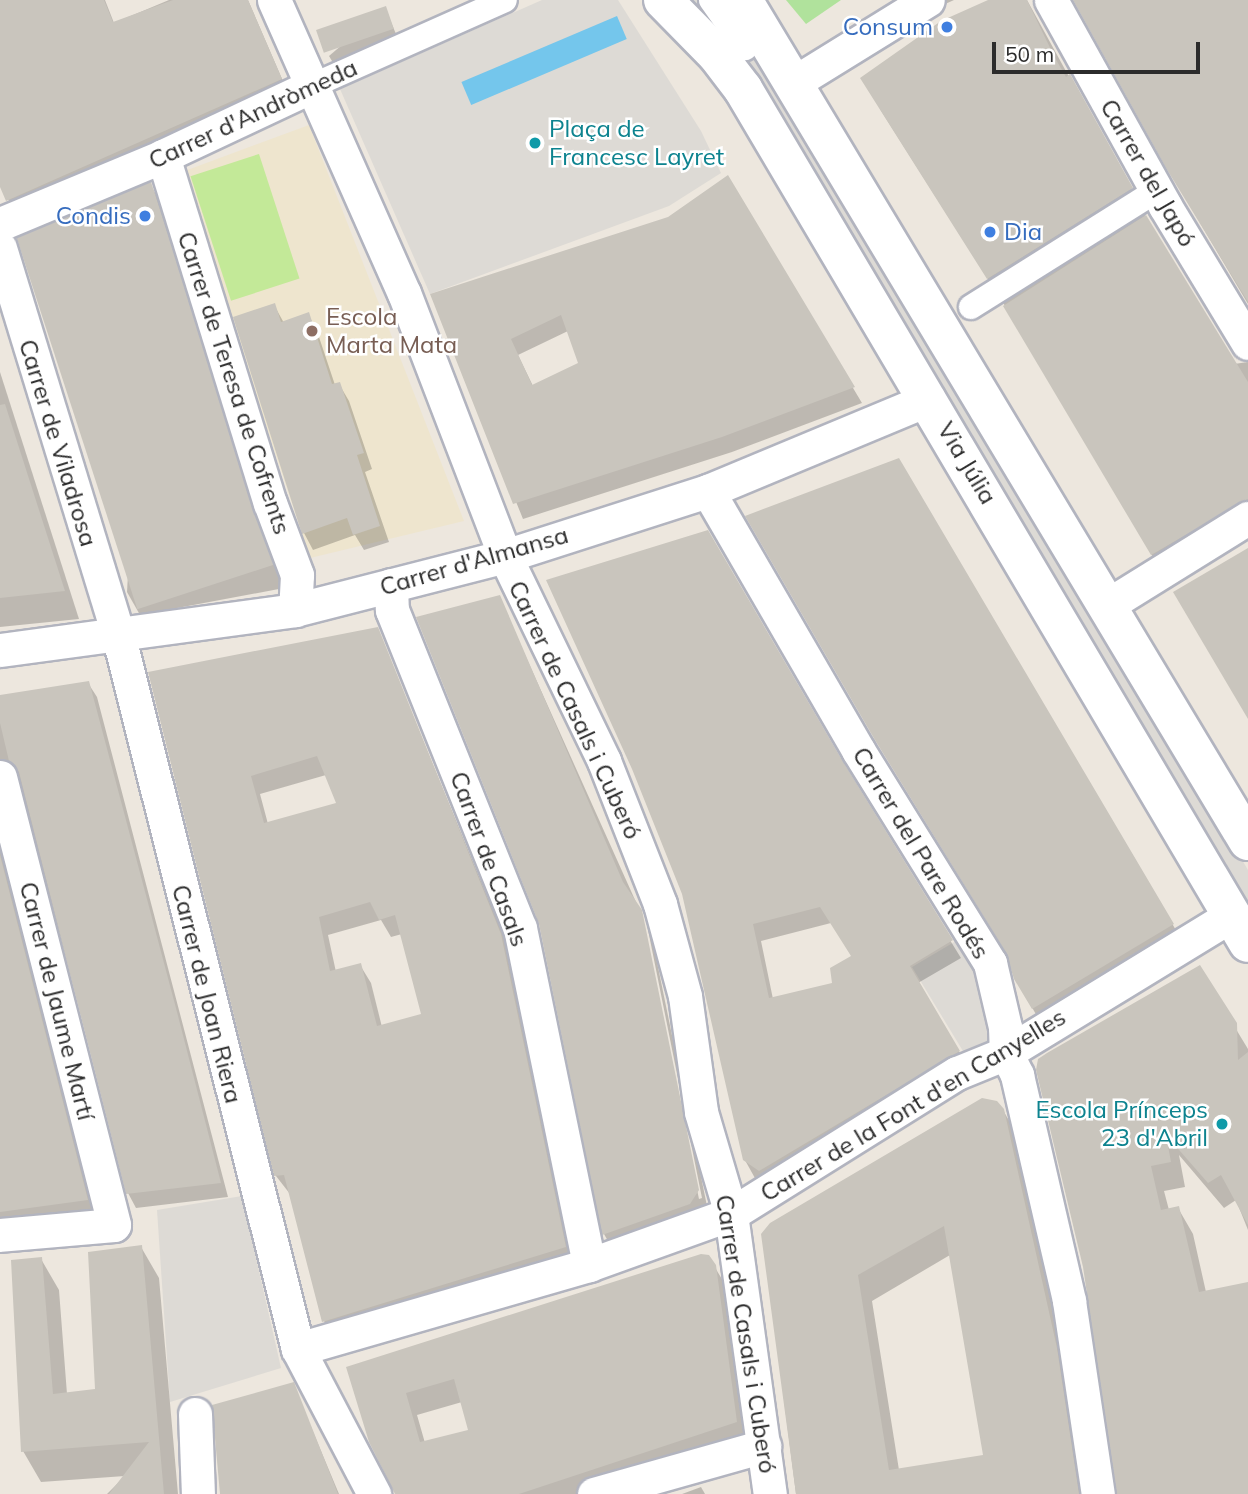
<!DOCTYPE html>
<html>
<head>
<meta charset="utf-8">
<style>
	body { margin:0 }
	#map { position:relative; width:1248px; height:1494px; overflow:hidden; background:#ede7de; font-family:Mulish,sans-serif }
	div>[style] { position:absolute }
	.education>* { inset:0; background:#eee5ce }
	.green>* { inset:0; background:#b0e29c }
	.pitch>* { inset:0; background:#c3e998; transform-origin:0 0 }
	.plaza>* { inset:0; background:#dddad5 }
	.water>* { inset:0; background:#74c6ec; transform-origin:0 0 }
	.shadow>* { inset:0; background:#0003 }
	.building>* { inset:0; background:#c9c5bd; transform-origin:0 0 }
	.roads { filter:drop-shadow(2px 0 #b2b4bf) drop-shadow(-2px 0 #b2b4bf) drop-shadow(0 2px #b2b4bf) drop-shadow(0 -2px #b2b4bf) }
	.pedestrian>* { height:24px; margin:-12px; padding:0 12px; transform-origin:12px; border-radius:12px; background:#fff }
	.minor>* { height:33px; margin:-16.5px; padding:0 16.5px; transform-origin:16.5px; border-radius:16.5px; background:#fff }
	.tertiary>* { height:38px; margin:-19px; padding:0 19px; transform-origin:19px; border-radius:19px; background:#fff }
	.dots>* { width:19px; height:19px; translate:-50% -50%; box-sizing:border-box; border:4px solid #fff; border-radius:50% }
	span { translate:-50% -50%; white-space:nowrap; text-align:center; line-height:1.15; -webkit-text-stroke:5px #fff; paint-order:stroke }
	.shop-label { font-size:24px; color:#366cbe }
	.right { translate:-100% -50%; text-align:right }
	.left { translate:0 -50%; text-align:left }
	.street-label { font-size:24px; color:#2c2c2c }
	.culture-label { font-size:24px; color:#0d838f }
	.education-label { font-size:24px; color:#785e54 }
	.scale { position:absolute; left:992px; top:42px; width:208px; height:32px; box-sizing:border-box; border:4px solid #2c2c2c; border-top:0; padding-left:9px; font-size:21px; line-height:24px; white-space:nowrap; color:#2c2c2c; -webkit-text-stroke:5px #fff; paint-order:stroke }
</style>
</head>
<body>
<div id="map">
	<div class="education">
		<i style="clip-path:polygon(309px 125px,464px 521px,310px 558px,182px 172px)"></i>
	</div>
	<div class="green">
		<i style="clip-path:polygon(786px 0,841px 0,806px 24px)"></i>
	</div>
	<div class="pitch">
		<i style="left:259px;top:154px;width:131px;height:72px;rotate:72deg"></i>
	</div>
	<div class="plaza">
		<i style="clip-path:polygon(542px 0,618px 0,701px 131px,721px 173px,669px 206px,430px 294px,340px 89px)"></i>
		<i style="clip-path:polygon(680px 0,734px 0,1248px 870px,1248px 912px)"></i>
		<i style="clip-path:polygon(961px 938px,978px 970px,991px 1040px,966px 1056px,912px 967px)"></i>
		<i style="clip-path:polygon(242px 1196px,281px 1368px,170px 1402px,157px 1210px)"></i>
	</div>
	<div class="water">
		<i style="left:617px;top:16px;width:25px;height:169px;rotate:67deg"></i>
	</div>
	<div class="shadow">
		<i style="clip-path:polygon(0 0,105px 0,114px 23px,169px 0,248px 0,289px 95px,16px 216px,0 182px)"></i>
		<i style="clip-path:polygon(926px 0,954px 0,932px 10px)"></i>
		<i style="clip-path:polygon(991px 0,1027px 0,1148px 221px,1234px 364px,1248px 362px,1248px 540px,1170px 586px,1007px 309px,880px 109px)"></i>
		<i style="clip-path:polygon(1078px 0,1248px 0,1248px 304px,1167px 167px)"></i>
		<i style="clip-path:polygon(385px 8px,399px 41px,335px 66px,329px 56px)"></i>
		<i style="clip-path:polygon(evenodd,727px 177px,862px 403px,732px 452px,523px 519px,432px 295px,669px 218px,727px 177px,568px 331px,580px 364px,533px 386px,518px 355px,568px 331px)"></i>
		<i style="clip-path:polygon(150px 184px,163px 207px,284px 588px,140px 615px,127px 592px)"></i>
		<i style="clip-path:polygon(274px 305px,284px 323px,308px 314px,317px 331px,335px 385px,339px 384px,349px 401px,372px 469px,365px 472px,389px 542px,364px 550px,355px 535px,313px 550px,304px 533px)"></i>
		<i style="clip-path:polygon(0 372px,79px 619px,0 627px)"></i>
		<i style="clip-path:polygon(499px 597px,640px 911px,699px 1199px,702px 1198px,646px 920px,650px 928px,707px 1206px,613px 1250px,604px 1234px)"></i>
		<i style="clip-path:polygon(evenodd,377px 629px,511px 954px,575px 1265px,334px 1340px,324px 1321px,290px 1194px,276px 1176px,150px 674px,377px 629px,326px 775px,339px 805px,268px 824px,260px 794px,326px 775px,377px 629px,381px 920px,391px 937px,402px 934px,423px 1015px,382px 1027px,371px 983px,360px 965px,336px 972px,328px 935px,381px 920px)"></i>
		<i style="clip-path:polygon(88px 683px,97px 697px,228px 1197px,136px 1208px,128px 1193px,18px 776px,0 774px,0 697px)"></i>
		<i style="clip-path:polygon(evenodd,840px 761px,961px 958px,918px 983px,969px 1068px,756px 1180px,746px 1162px,683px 894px,840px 761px,831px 923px,853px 957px,834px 984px,773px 999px,761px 941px,831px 923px)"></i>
		<i style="clip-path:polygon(0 842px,95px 1214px,0 1227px)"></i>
		<i style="clip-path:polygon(1132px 854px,1181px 939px,1041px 1023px,1015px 978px)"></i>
		<i style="clip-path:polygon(1199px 968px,1248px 1049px,1248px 1230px,1236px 1200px,1224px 1208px,1179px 1155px,1185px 1187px,1164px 1191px,1169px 1210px,1178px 1208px,1193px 1234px,1206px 1292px,1248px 1284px,1248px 1494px,1118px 1494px,1093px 1310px)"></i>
		<i style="clip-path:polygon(evenodd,1000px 1105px,1015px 1131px,1070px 1375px,1088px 1494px,796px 1494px,763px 1235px,1000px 1105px,950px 1255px,985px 1457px,899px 1470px,872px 1301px,950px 1255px)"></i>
		<i style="clip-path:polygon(141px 1247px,159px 1278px,178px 1494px,107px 1494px,125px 1476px,41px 1482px,23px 1451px,41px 1259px,59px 1290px,67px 1394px,97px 1391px)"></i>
		<i style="clip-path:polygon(evenodd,710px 1259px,723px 1281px,748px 1444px,597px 1494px,397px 1494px,348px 1368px,710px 1259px,462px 1402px,470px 1431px,425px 1443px,417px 1415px,462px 1402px)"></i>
		<i style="clip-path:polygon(293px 1384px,339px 1494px,222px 1494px)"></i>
		<i style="clip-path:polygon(701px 1487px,705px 1494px,682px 1494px)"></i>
	</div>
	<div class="building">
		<i style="clip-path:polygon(0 0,104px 0,113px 22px,173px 0,248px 0,282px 79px,6px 201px,0 187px)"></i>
		<i style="clip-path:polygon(988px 0,1027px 0,1054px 56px,1066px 77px,1070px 74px,1133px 188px,987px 279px,860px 78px,941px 21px)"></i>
		<i style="clip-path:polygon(1073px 0,1248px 0,1248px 302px,1166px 168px)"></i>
		<i style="left:386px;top:6px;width:24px;height:74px;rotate:71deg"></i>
		<i style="clip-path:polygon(evenodd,728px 175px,855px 387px,722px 437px,513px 504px,430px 294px,668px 217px,728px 175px,561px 315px,578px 363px,532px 385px,511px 339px,561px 315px)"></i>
		<i style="left:151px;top:182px;width:402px;height:145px;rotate:72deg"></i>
		<i style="clip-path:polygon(1146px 215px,1248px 382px,1248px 499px,1151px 555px,1003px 306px)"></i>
		<i style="clip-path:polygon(275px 303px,281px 322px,309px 312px,332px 384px,340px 382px,364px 453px,357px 455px,380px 526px,353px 535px,347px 518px,302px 534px,233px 317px)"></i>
		<i style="clip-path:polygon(5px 404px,65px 591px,0 598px,0 405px)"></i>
		<i style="clip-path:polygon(899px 458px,1174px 924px,1032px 1009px,1014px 979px,1006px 953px,875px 740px,745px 516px)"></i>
		<i style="clip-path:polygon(evenodd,708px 530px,842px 760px,953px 940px,910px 966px,960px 1051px,759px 1171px,743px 1160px,682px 894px,632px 769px,546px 580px,708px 530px,820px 907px,851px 956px,830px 968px,832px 983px,769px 998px,753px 924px,820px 907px)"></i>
		<i style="clip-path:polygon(1248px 548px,1248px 719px,1173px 592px)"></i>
		<i style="clip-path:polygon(500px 595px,623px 882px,642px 910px,699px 1190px,690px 1204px,602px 1235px,539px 924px,416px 617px)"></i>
		<i style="clip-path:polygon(evenodd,378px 627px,501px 934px,566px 1247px,322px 1322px,284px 1175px,274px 1176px,148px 672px,378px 627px,317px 756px,336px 803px,264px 823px,251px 776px,317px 756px,378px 627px,370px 902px,379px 920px,395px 915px,421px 1014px,377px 1026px,361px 963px,330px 971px,319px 917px,370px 902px)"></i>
		<i style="clip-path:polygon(89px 681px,177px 1012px,221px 1183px,126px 1194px,19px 772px,9px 761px,0 723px,0 695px)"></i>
		<i style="clip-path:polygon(0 855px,88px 1200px,0 1212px)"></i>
		<i style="clip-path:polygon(1200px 965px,1237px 1023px,1238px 1060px,1248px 1052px,1248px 1225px,1221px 1175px,1208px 1183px,1166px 1135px,1171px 1162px,1151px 1166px,1161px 1210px,1179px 1206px,1199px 1292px,1248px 1282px,1248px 1494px,1117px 1494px,1083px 1267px,1036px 1070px,1038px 1059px,1047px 1053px)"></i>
		<i style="clip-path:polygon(evenodd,982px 1098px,997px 1101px,1004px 1109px,1057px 1348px,1079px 1494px,796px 1494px,761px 1234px,770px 1223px,982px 1098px,944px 1226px,983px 1455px,889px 1470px,858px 1275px,944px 1226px)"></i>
		<i style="clip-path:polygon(142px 1245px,164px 1494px,109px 1494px,149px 1442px,21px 1452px,11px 1260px,42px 1257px,53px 1394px,95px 1389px,88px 1252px)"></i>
		<i style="clip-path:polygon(evenodd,701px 1254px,709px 1255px,716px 1265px,737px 1422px,519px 1494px,395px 1494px,369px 1442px,346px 1367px,701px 1254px,454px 1379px,468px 1430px,420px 1442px,406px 1393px,454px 1379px)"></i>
		<i style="clip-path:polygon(294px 1382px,338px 1494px,220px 1494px,212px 1405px)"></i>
	</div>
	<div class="roads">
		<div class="pedestrian">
			<i style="left:711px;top:0;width:59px;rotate:54.7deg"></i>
			<i style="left:312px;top:86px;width:211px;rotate:-24deg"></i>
			<i style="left:971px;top:307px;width:203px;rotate:-32.1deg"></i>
		</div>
		<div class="minor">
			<i style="left:274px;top:0;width:321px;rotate:66.1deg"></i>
			<i style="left:404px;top:293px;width:282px;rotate:69deg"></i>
			<i style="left:505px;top:556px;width:228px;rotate:64.2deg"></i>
			<i style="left:604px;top:761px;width:154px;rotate:68.6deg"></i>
			<i style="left:660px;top:904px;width:95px;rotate:74.8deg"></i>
			<i style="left:685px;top:996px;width:117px;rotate:82.1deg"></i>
			<i style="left:701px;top:1112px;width:106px;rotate:73.6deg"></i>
			<i style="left:731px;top:1214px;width:283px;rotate:82.1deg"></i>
			<i style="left:1051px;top:0;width:235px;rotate:61deg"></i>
			<i style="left:1165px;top:206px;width:160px;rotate:58.8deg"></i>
			<i style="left:795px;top:82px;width:156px;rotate:-31.7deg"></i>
			<i style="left:163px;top:156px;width:363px;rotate:72.9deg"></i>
			<i style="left:270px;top:503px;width:77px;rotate:69.4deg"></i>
			<i style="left:297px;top:575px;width:35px;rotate:93deg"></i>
			<i style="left:0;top:224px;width:177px;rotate:-22.6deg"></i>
			<i style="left:163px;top:156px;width:165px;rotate:-25.2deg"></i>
			<i style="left:0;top:248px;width:408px;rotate:73deg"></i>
			<i style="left:119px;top:638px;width:733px;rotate:75.87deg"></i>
			<i style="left:298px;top:1349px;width:164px;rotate:62.3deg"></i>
			<i style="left:708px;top:491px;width:299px;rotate:59.9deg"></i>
			<i style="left:858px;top:750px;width:251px;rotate:58.2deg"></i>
			<i style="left:990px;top:963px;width:66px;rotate:76.8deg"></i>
			<i style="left:1005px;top:1027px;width:26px;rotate:88deg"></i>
			<i style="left:1006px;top:1053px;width:25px;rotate:63deg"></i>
			<i style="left:1017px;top:1075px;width:232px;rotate:77deg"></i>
			<i style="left:1069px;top:1301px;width:195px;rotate:81.5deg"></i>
			<i style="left:391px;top:585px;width:25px;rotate:88deg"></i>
			<i style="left:392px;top:610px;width:343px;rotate:68.1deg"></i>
			<i style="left:520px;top:928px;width:344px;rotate:78.4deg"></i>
			<i style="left:1106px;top:606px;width:167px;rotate:-31.8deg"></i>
			<i style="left:0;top:650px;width:298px;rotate:-7.7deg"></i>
			<i style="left:295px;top:610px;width:217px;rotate:-14.4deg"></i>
			<i style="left:505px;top:556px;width:213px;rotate:-17.8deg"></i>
			<i style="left:708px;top:491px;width:239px;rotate:-22.6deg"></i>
			<i style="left:0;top:777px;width:462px;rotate:75.7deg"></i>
			<i style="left:114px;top:1225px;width:114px;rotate:175deg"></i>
			<i style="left:298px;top:1349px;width:303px;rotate:-16.1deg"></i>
			<i style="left:589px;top:1265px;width:151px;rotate:-19.8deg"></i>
			<i style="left:731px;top:1214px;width:266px;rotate:-32deg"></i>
			<i style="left:957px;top:1073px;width:53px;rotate:-22.2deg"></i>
			<i style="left:1006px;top:1053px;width:265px;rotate:-31.4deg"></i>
			<i style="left:195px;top:1414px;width:80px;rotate:87.9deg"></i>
			<i style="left:594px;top:1494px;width:177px;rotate:-15.8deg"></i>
		</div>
		<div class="tertiary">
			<i style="left:663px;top:0;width:77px;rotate:45.5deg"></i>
			<i style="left:717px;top:55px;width:43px;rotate:52.6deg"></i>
			<i style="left:743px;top:89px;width:992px;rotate:59.4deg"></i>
			<i style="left:743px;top:0;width:981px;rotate:59.02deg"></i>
		</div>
	</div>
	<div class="dots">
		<i style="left:947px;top:27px;background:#3f7fe0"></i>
		<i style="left:535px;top:143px;background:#0f9aa8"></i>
		<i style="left:145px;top:216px;background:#3f7fe0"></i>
		<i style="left:990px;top:232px;background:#3f7fe0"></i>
		<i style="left:312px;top:331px;background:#8d6e63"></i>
		<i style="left:1222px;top:1124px;background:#0f9aa8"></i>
	</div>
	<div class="shop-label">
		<span class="right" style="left:933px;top:27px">Consum</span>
		<span class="right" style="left:131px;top:216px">Condis</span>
		<span class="left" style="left:1004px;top:232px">Dia</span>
	</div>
	<div class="street-label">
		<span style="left:253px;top:114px;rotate:-25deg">Carrer d'Andròmeda</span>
		<span style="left:1148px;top:173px;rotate:60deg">Carrer del Japó</span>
		<span style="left:234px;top:383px;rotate:72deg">Carrer de Teresa de Cofrents</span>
		<span style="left:58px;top:443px;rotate:73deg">Carrer de Viladrosa</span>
		<span style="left:967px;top:463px;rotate:59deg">Via Júlia</span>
		<span style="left:474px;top:561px;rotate:-16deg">Carrer d'Almansa</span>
		<span style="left:575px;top:710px;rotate:65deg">Carrer de Casals i Cuberó</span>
		<span style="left:921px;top:853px;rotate:59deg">Carrer del Pare Rodés</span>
		<span style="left:489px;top:859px;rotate:70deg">Carrer de Casals</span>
		<span style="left:207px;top:994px;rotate:76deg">Carrer de Joan Riera</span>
		<span style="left:57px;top:1001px;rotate:76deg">Carrer de Jaume Martí</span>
		<span style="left:913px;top:1105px;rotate:-31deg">Carrer de la Font d'en Canyelles</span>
		<span style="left:746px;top:1334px;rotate:81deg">Carrer de Casals i Cuberó</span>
	</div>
	<div class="culture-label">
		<span class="left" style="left:549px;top:143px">Plaça de<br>Francesc Layret</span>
		<span class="right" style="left:1208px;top:1124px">Escola Prínceps<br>23 d'Abril</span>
	</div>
	<div class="education-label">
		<span class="left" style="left:326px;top:331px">Escola<br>Marta Mata</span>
	</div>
	<div class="scale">50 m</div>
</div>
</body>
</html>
